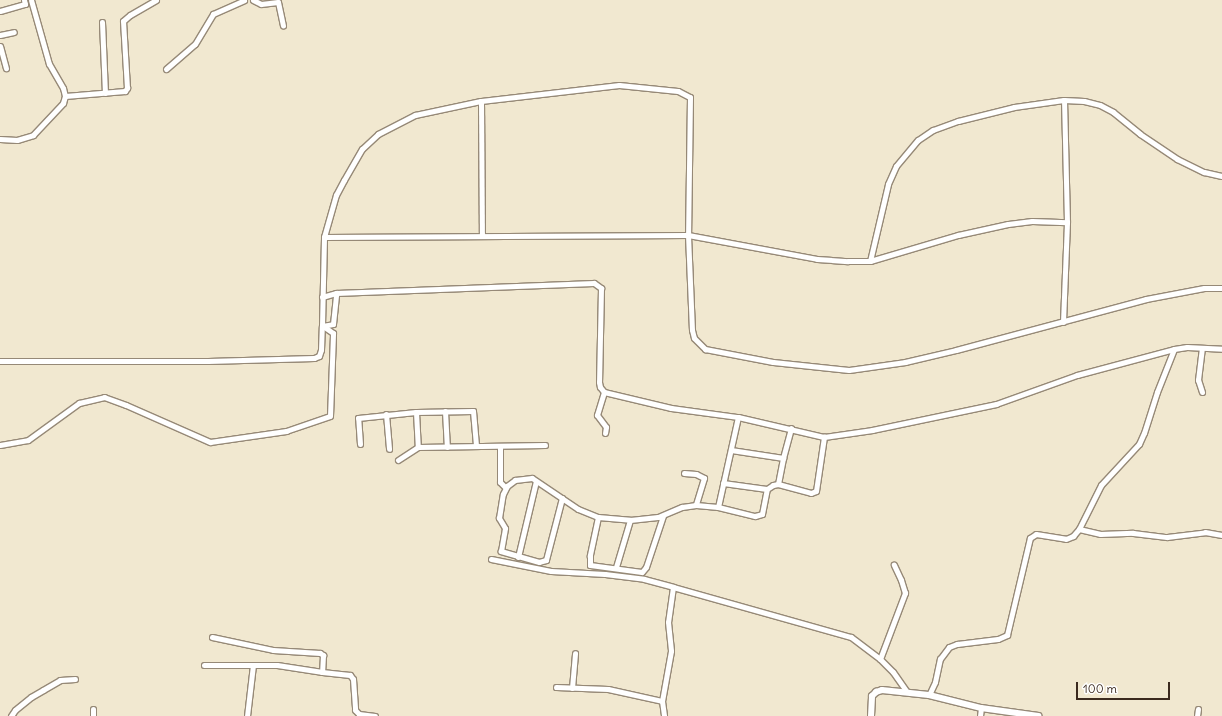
<!DOCTYPE html>
<html>
<head>
<meta charset="utf-8">
<style>
	body { margin:0 }
	#map { position:relative; width:1222px; height:716px; overflow:hidden; background:#f1e8d0; font-family:Delius,sans-serif }
	div>[style] { position:absolute }
	.roads { filter:drop-shadow(1px 0 #968977) drop-shadow(-1px 0 #968977) drop-shadow(0 1px #968977) drop-shadow(0 -1px #968977) }
	.minor>* { height:5px; margin:-2.5px; padding:0 2.5px; transform-origin:2.5px; border-radius:2.5px; background:#fff }
	.tertiary>* { height:6px; margin:-3px; padding:0 3px; transform-origin:3px; border-radius:3px; background:#fff }
	span { translate:-50% -50%; white-space:nowrap; text-align:center; line-height:1.15; -webkit-text-stroke:3px #fff; paint-order:stroke }
	.scale { position:absolute; left:1076px; top:682px; width:94px; height:18px; box-sizing:border-box; border:2px solid #3b2a1e; border-top:0; padding-left:5px; font-size:12px; line-height:14px; white-space:nowrap; color:#3b2a1e; -webkit-text-stroke:3px #fff; paint-order:stroke }
</style>
</head>
<body>
<div id="map">
	<div class="roads">
		<div class="minor">
			<i style="left:253px;top:0;width:9px;rotate:27deg"></i>
			<i style="left:261px;top:4px;width:17px;rotate:-7deg"></i>
			<i style="left:278px;top:2px;width:24px;rotate:78deg"></i>
			<i style="left:0;top:11px;width:26px;rotate:-16deg"></i>
			<i style="left:25px;top:4px;width:4px;rotate:-104deg"></i>
			<i style="left:102px;top:22px;width:71px;rotate:87.6deg"></i>
			<i style="left:0;top:35px;width:14px;rotate:-12deg"></i>
			<i style="left:0;top:46px;width:23px;rotate:75deg"></i>
			<i style="left:166px;top:69px;width:38px;rotate:-41deg"></i>
			<i style="left:195px;top:44px;width:35px;rotate:-59deg"></i>
			<i style="left:213px;top:14px;width:34px;rotate:-24deg"></i>
			<i style="left:65px;top:96px;width:60px;rotate:-4.8deg"></i>
			<i style="left:125px;top:91px;width:4px;rotate:-56deg"></i>
			<i style="left:127px;top:88px;width:67px;rotate:-93.4deg"></i>
			<i style="left:123px;top:21px;width:9px;rotate:-41deg"></i>
			<i style="left:130px;top:15px;width:30px;rotate:-30deg"></i>
			<i style="left:481px;top:101px;width:135px;rotate:89.6deg"></i>
			<i style="left:0;top:139px;width:17px;rotate:3deg"></i>
			<i style="left:17px;top:140px;width:17px;rotate:-17deg"></i>
			<i style="left:33px;top:135px;width:44px;rotate:-46.8deg"></i>
			<i style="left:63px;top:103px;width:7px;rotate:-74deg"></i>
			<i style="left:65px;top:96px;width:8px;rotate:-104deg"></i>
			<i style="left:63px;top:88px;width:28px;rotate:-120deg"></i>
			<i style="left:49px;top:64px;width:66px;rotate:-105.7deg"></i>
			<i style="left:324px;top:237px;width:364px;rotate:-0.3deg"></i>
			<i style="left:688px;top:235px;width:131px;rotate:10.5deg"></i>
			<i style="left:817px;top:259px;width:31px;rotate:4deg"></i>
			<i style="left:848px;top:261px;width:22px"></i>
			<i style="left:870px;top:261px;width:92px;rotate:-16.5deg"></i>
			<i style="left:958px;top:235px;width:51px;rotate:-12.4deg"></i>
			<i style="left:1008px;top:224px;width:24px;rotate:-7deg"></i>
			<i style="left:1032px;top:221px;width:35px;rotate:2deg"></i>
			<i style="left:1067px;top:222px;width:122px;rotate:-91.4deg"></i>
			<i style="left:1064px;top:100px;width:20px;rotate:3deg"></i>
			<i style="left:1084px;top:101px;width:16px;rotate:14deg"></i>
			<i style="left:1100px;top:105px;width:15px;rotate:28deg"></i>
			<i style="left:1113px;top:112px;width:35px;rotate:39deg"></i>
			<i style="left:1140px;top:134px;width:45px;rotate:34deg"></i>
			<i style="left:1177px;top:159px;width:30px;rotate:26deg"></i>
			<i style="left:1204px;top:172px;width:18px;rotate:13deg"></i>
			<i style="left:870px;top:261px;width:79px;rotate:-76.8deg"></i>
			<i style="left:888px;top:184px;width:20px;rotate:-66deg"></i>
			<i style="left:896px;top:166px;width:34px;rotate:-50deg"></i>
			<i style="left:918px;top:140px;width:18px;rotate:-34deg"></i>
			<i style="left:933px;top:130px;width:27px;rotate:-20deg"></i>
			<i style="left:958px;top:121px;width:58px;rotate:-14deg"></i>
			<i style="left:1014px;top:107px;width:50px;rotate:-8deg"></i>
			<i style="left:322px;top:297px;width:15px;rotate:-16deg"></i>
			<i style="left:1063px;top:322px;width:100px;rotate:-87.7deg"></i>
			<i style="left:322px;top:326px;width:11px;rotate:-10deg"></i>
			<i style="left:333px;top:324px;width:31px;rotate:-84deg"></i>
			<i style="left:336px;top:293px;width:258px;rotate:-2.2deg"></i>
			<i style="left:594px;top:283px;width:9px;rotate:36deg"></i>
			<i style="left:601px;top:288px;width:94px;rotate:91.2deg"></i>
			<i style="left:599px;top:382px;width:5px;rotate:79deg"></i>
			<i style="left:600px;top:387px;width:6px;rotate:51deg"></i>
			<i style="left:604px;top:392px;width:69px;rotate:13.4deg"></i>
			<i style="left:671px;top:408px;width:68px;rotate:7.7deg"></i>
			<i style="left:738px;top:417px;width:88px;rotate:13.1deg"></i>
			<i style="left:824px;top:437px;width:49px;rotate:-8.3deg"></i>
			<i style="left:872px;top:430px;width:127px;rotate:-11.8deg"></i>
			<i style="left:996px;top:404px;width:86px;rotate:-19.7deg"></i>
			<i style="left:1077px;top:375px;width:100px;rotate:-15deg"></i>
			<i style="left:0;top:361px;width:208px"></i>
			<i style="left:208px;top:361px;width:106px;rotate:-1.6deg"></i>
			<i style="left:314px;top:358px;width:5px;rotate:-22deg"></i>
			<i style="left:319px;top:356px;width:6px;rotate:-72deg"></i>
			<i style="left:321px;top:350px;width:24px;rotate:-88deg"></i>
			<i style="left:322px;top:326px;width:89px;rotate:-88.7deg"></i>
			<i style="left:324px;top:237px;width:44px;rotate:-74.1deg"></i>
			<i style="left:336px;top:195px;width:17px;rotate:-62deg"></i>
			<i style="left:344px;top:180px;width:36px;rotate:-60deg"></i>
			<i style="left:362px;top:149px;width:22px;rotate:-43deg"></i>
			<i style="left:378px;top:134px;width:42px;rotate:-27.2deg"></i>
			<i style="left:415px;top:115px;width:67px;rotate:-12deg"></i>
			<i style="left:481px;top:101px;width:139px;rotate:-6.6deg"></i>
			<i style="left:619px;top:85px;width:59px;rotate:5.8deg"></i>
			<i style="left:678px;top:91px;width:13px;rotate:27deg"></i>
			<i style="left:690px;top:97px;width:138px;rotate:90.8deg"></i>
			<i style="left:688px;top:235px;width:95px;rotate:87.6deg"></i>
			<i style="left:692px;top:330px;width:8px;rotate:76deg"></i>
			<i style="left:694px;top:338px;width:16px;rotate:45deg"></i>
			<i style="left:705px;top:349px;width:69px;rotate:10.8deg"></i>
			<i style="left:773px;top:362px;width:76px;rotate:6deg"></i>
			<i style="left:849px;top:370px;width:57px;rotate:-8.1deg"></i>
			<i style="left:905px;top:362px;width:52px;rotate:-13.2deg"></i>
			<i style="left:956px;top:350px;width:197px;rotate:-15deg"></i>
			<i style="left:1146px;top:299px;width:59px;rotate:-10.7deg"></i>
			<i style="left:1204px;top:288px;width:18px"></i>
			<i style="left:604px;top:392px;width:24px;rotate:107deg"></i>
			<i style="left:597px;top:415px;width:15px;rotate:53deg"></i>
			<i style="left:606px;top:427px;width:6px;rotate:99deg"></i>
			<i style="left:1202px;top:392px;width:13px;rotate:-108deg"></i>
			<i style="left:1198px;top:380px;width:32px;rotate:-83deg"></i>
			<i style="left:445px;top:411px;width:36px;rotate:87deg"></i>
			<i style="left:416px;top:412px;width:35px;rotate:87deg"></i>
			<i style="left:386px;top:414px;width:35px;rotate:85deg"></i>
			<i style="left:360px;top:444px;width:26px;rotate:-94deg"></i>
			<i style="left:358px;top:418px;width:58px;rotate:-5.9deg"></i>
			<i style="left:416px;top:412px;width:57px;rotate:-1deg"></i>
			<i style="left:473px;top:411px;width:35px;rotate:85deg"></i>
			<i style="left:0;top:445px;width:28px;rotate:-10deg"></i>
			<i style="left:28px;top:440px;width:63px;rotate:-36deg"></i>
			<i style="left:79px;top:403px;width:26px;rotate:-13deg"></i>
			<i style="left:104px;top:397px;width:23px;rotate:20deg"></i>
			<i style="left:126px;top:405px;width:92px;rotate:23.8deg"></i>
			<i style="left:210px;top:442px;width:77px;rotate:-8.2deg"></i>
			<i style="left:286px;top:431px;width:46px;rotate:-18.8deg"></i>
			<i style="left:330px;top:416px;width:83px;rotate:-87.9deg"></i>
			<i style="left:333px;top:333px;width:12px;rotate:-145deg"></i>
			<i style="left:500px;top:446px;width:36px;rotate:90deg"></i>
			<i style="left:500px;top:482px;width:8px;rotate:45deg"></i>
			<i style="left:731px;top:450px;width:53px;rotate:8.7deg"></i>
			<i style="left:783px;top:458px;width:31px;rotate:-75deg"></i>
			<i style="left:398px;top:460px;width:24px;rotate:-33deg"></i>
			<i style="left:418px;top:447px;width:127px;rotate:-0.9deg"></i>
			<i style="left:684px;top:473px;width:12px;rotate:5deg"></i>
			<i style="left:696px;top:474px;width:9px;rotate:27deg"></i>
			<i style="left:704px;top:478px;width:28px;rotate:107deg"></i>
			<i style="left:723px;top:483px;width:44px;rotate:7.8deg"></i>
			<i style="left:778px;top:484px;width:34px;rotate:15deg"></i>
			<i style="left:811px;top:493px;width:5px;rotate:-22deg"></i>
			<i style="left:816px;top:491px;width:55px;rotate:-81.6deg"></i>
			<i style="left:562px;top:498px;width:64px;rotate:104.5deg"></i>
			<i style="left:546px;top:560px;width:7px;rotate:164deg"></i>
			<i style="left:539px;top:562px;width:40px;rotate:-164deg"></i>
			<i style="left:501px;top:551px;width:23px;rotate:-80deg"></i>
			<i style="left:505px;top:528px;width:12px;rotate:-121deg"></i>
			<i style="left:499px;top:518px;width:24px;rotate:-81deg"></i>
			<i style="left:503px;top:494px;width:9px;rotate:-63deg"></i>
			<i style="left:507px;top:486px;width:10px;rotate:-37deg"></i>
			<i style="left:515px;top:480px;width:17px;rotate:-7deg"></i>
			<i style="left:532px;top:478px;width:55px;rotate:34deg"></i>
			<i style="left:578px;top:509px;width:22px;rotate:22deg"></i>
			<i style="left:598px;top:517px;width:32px;rotate:5deg"></i>
			<i style="left:630px;top:520px;width:28px;rotate:-6deg"></i>
			<i style="left:658px;top:517px;width:26px;rotate:-23deg"></i>
			<i style="left:682px;top:507px;width:14px;rotate:-8deg"></i>
			<i style="left:696px;top:505px;width:22px;rotate:5deg"></i>
			<i style="left:718px;top:507px;width:38px;rotate:14deg"></i>
			<i style="left:755px;top:516px;width:7px;rotate:-16deg"></i>
			<i style="left:762px;top:514px;width:25px;rotate:-79deg"></i>
			<i style="left:767px;top:489px;width:7px;rotate:-34deg"></i>
			<i style="left:773px;top:485px;width:5px;rotate:-11deg"></i>
			<i style="left:778px;top:484px;width:26px;rotate:-79deg"></i>
			<i style="left:718px;top:507px;width:92px;rotate:-77.5deg"></i>
			<i style="left:598px;top:517px;width:40px;rotate:102deg"></i>
			<i style="left:590px;top:556px;width:9px;rotate:90deg"></i>
			<i style="left:590px;top:565px;width:52px;rotate:7.7deg"></i>
			<i style="left:642px;top:572px;width:6px;rotate:-51deg"></i>
			<i style="left:646px;top:567px;width:54px;rotate:-71.6deg"></i>
			<i style="left:1079px;top:529px;width:22px;rotate:13deg"></i>
			<i style="left:1100px;top:534px;width:33px;rotate:-2deg"></i>
			<i style="left:1133px;top:533px;width:34px;rotate:7deg"></i>
			<i style="left:1167px;top:537px;width:38px;rotate:-7deg"></i>
			<i style="left:1205px;top:532px;width:17px;rotate:10deg"></i>
			<i style="left:518px;top:557px;width:78px;rotate:-76.7deg"></i>
			<i style="left:491px;top:559px;width:61px;rotate:11.3deg"></i>
			<i style="left:551px;top:571px;width:54px;rotate:3.2deg"></i>
			<i style="left:605px;top:574px;width:39px;rotate:7deg"></i>
			<i style="left:644px;top:579px;width:30px;rotate:15deg"></i>
			<i style="left:673px;top:587px;width:35px;rotate:98deg"></i>
			<i style="left:668px;top:622px;width:29px;rotate:84deg"></i>
			<i style="left:671px;top:651px;width:51px;rotate:100.2deg"></i>
			<i style="left:662px;top:701px;width:15px;rotate:82deg"></i>
			<i style="left:616px;top:567px;width:49px;rotate:-73.4deg"></i>
			<i style="left:673px;top:587px;width:185px;rotate:15.7deg"></i>
			<i style="left:851px;top:637px;width:36px;rotate:37deg"></i>
			<i style="left:880px;top:659px;width:18px;rotate:45deg"></i>
			<i style="left:893px;top:672px;width:24px;rotate:55deg"></i>
			<i style="left:212px;top:637px;width:62px;rotate:12deg"></i>
			<i style="left:273px;top:650px;width:47px;rotate:3.7deg"></i>
			<i style="left:320px;top:653px;width:4px;rotate:34deg"></i>
			<i style="left:323px;top:655px;width:17px;rotate:93deg"></i>
			<i style="left:322px;top:672px;width:28px;rotate:6deg"></i>
			<i style="left:350px;top:675px;width:5px;rotate:53deg"></i>
			<i style="left:353px;top:679px;width:31px;rotate:86deg"></i>
			<i style="left:355px;top:710px;width:6px;rotate:45deg"></i>
			<i style="left:359px;top:714px;width:16px;rotate:7deg"></i>
			<i style="left:880px;top:659px;width:71px;rotate:-69.3deg"></i>
			<i style="left:905px;top:593px;width:14px;rotate:-107deg"></i>
			<i style="left:901px;top:580px;width:17px;rotate:-115deg"></i>
			<i style="left:204px;top:665px;width:73px"></i>
			<i style="left:277px;top:665px;width:46px;rotate:8.8deg"></i>
			<i style="left:556px;top:687px;width:52px;rotate:2.2deg"></i>
			<i style="left:608px;top:689px;width:55px;rotate:12.5deg"></i>
			<i style="left:572px;top:688px;width:35px;rotate:-85deg"></i>
			<i style="left:929px;top:695px;width:14px;rotate:-65deg"></i>
			<i style="left:935px;top:682px;width:24px;rotate:-78deg"></i>
			<i style="left:940px;top:659px;width:15px;rotate:-53deg"></i>
			<i style="left:949px;top:647px;width:9px;rotate:-21deg"></i>
			<i style="left:957px;top:644px;width:41px;rotate:-7deg"></i>
			<i style="left:998px;top:639px;width:10px;rotate:-24deg"></i>
			<i style="left:1007px;top:635px;width:100px;rotate:-76.7deg"></i>
			<i style="left:1030px;top:538px;width:7px;rotate:-34deg"></i>
			<i style="left:1036px;top:534px;width:30px;rotate:9deg"></i>
			<i style="left:1066px;top:539px;width:8px;rotate:-23deg"></i>
			<i style="left:1073px;top:536px;width:9px;rotate:-49deg"></i>
			<i style="left:1079px;top:529px;width:49px;rotate:-63.4deg"></i>
			<i style="left:1101px;top:485px;width:56px;rotate:-47.2deg"></i>
			<i style="left:1139px;top:444px;width:12px;rotate:-66deg"></i>
			<i style="left:1144px;top:433px;width:43px;rotate:-72.4deg"></i>
			<i style="left:1157px;top:392px;width:46px;rotate:-68.4deg"></i>
			<i style="left:1174px;top:349px;width:13px;rotate:-9deg"></i>
			<i style="left:1187px;top:347px;width:35px;rotate:3deg"></i>
			<i style="left:93px;top:709px;width:7px;rotate:90deg"></i>
			<i style="left:11px;top:716px;width:7px;rotate:-56deg"></i>
			<i style="left:15px;top:710px;width:21px;rotate:-39deg"></i>
			<i style="left:31px;top:697px;width:14px;rotate:-30deg"></i>
			<i style="left:43px;top:690px;width:20px;rotate:-30deg"></i>
			<i style="left:60px;top:680px;width:15px;rotate:-4deg"></i>
			<i style="left:247px;top:716px;width:51px;rotate:-83.3deg"></i>
			<i style="left:980px;top:716px;width:8px;rotate:-83deg"></i>
			<i style="left:1197px;top:716px;width:7px;rotate:-82deg"></i>
		</div>
		<div class="tertiary">
			<i style="left:871px;top:716px;width:20px;rotate:-87deg"></i>
			<i style="left:872px;top:696px;width:6px;rotate:-45deg"></i>
			<i style="left:876px;top:692px;width:6px;rotate:-18deg"></i>
			<i style="left:882px;top:690px;width:47px;rotate:6.1deg"></i>
			<i style="left:929px;top:695px;width:54px;rotate:14deg"></i>
			<i style="left:981px;top:708px;width:58px;rotate:8deg"></i>
		</div>
	</div>
	<div class="scale">100 m</div>
</div>
</body>
</html>
